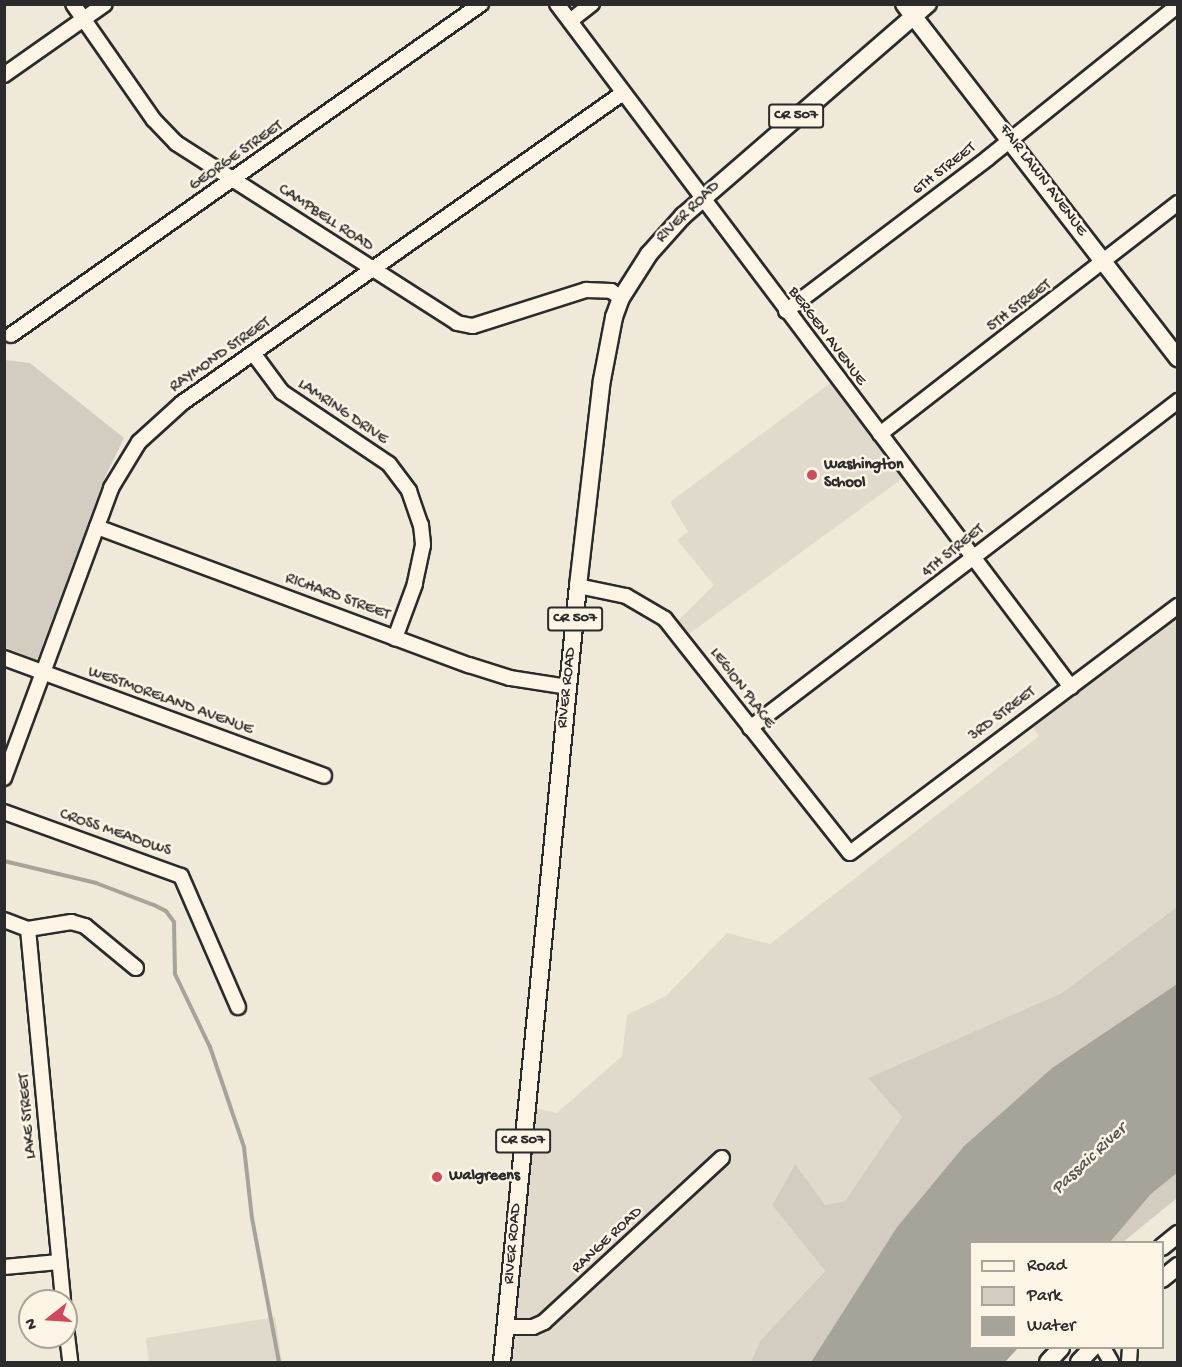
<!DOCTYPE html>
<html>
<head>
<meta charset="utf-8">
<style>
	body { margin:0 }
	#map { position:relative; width:1182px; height:1367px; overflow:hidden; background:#efe9da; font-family:"Gochi Hand",sans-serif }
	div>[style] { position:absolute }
	.built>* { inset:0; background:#e0dacc }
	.green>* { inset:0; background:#d2cdc0 }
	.water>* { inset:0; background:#a6a399 }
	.stream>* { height:4px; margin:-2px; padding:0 2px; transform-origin:2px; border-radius:2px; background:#a6a399 }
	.roads { filter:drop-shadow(2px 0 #2b2b2b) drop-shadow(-2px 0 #2b2b2b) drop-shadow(0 2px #2b2b2b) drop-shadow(0 -2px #2b2b2b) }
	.minor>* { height:14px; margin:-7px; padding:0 7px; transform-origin:7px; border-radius:7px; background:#fcf5e5 }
	.major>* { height:16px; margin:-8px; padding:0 8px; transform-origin:8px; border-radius:8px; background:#fcf5e5 }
	.dots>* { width:16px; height:16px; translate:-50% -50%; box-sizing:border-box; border:3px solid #fcf5e5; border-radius:50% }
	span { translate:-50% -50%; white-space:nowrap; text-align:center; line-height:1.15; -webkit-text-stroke:5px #fcf5e5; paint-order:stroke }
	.shield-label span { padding:2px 4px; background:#fcf5e5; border:2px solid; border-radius:4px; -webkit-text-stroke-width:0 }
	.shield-label { font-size:15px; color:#2b2b2b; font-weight:700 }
	.street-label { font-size:16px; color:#2b2b2b }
	.poi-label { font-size:16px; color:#2b2b2b; font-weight:700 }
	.left { translate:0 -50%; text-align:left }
	.water-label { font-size:18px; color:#565552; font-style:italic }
	.frame { position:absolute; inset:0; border:6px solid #2b2b2b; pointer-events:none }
	.legend { position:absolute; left:969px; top:1241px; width:195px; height:108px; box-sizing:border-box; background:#fcf5e5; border:2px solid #a8a49b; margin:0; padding:8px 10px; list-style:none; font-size:18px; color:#2b2b2b }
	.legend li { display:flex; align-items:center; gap:12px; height:30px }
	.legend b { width:30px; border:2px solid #a8a49b }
	.north { position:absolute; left:18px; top:1289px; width:60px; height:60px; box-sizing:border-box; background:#fcf5e5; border:2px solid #a8a49b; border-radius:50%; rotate:253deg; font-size:16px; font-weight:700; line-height:24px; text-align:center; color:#2b2b2b }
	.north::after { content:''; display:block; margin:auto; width:21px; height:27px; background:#d1495b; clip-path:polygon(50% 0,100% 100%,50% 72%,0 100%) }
</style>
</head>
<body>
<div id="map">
	<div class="built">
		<i style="clip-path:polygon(837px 378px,910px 473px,682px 639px,672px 627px,714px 585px,677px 540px,688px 532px,670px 502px)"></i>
		<i style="clip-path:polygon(1177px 606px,1177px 907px,1062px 993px,868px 1078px,902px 1117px,845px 1201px,825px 1205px,794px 1165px,772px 1205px,825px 1271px,760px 1341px,751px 1362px,502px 1362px,526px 1106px,557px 1113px,622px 1056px,627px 1015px,666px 996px,727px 933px,770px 944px,1039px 736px,1026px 717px)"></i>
		<i style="clip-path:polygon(275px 1317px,282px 1362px,149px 1362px,146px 1338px)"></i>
	</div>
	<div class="green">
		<i style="clip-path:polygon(5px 360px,30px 363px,124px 438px,105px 477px,37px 660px,5px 647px)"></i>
		<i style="clip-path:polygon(1177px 907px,1177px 984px,1052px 1068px,964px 1146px,897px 1227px,811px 1362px,751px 1362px,760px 1341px,825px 1271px,772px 1205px,795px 1164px,825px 1205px,845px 1201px,902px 1117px,868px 1078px,1062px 993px)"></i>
		<i style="clip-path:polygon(1177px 1173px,1177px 1198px,1123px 1242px,1110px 1242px,1151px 1194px)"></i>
	</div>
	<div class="water">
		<i style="clip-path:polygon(1177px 984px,1177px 1173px,1151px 1194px,1110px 1242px,970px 1242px,970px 1348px,1018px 1348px,1005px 1362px,811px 1362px,897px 1227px,964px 1146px,1052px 1068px)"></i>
	</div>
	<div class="stream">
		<i style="left:4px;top:861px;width:95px;rotate:13.4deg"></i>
		<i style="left:96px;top:883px;width:62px;rotate:20.8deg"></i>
		<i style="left:154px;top:905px;width:13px;rotate:27deg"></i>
		<i style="left:166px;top:911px;width:14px;rotate:54deg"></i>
		<i style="left:174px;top:922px;width:52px;rotate:88.9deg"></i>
		<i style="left:175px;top:974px;width:81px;rotate:64.4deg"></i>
		<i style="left:210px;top:1047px;width:106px;rotate:71.2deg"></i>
		<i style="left:244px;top:1147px;width:71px;rotate:83.6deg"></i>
		<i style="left:252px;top:1218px;width:147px;rotate:79.4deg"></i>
	</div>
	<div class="roads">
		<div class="minor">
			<i style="left:73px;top:4px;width:141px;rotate:55.1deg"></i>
			<i style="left:154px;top:120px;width:32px;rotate:46deg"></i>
			<i style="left:176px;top:143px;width:334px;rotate:32.6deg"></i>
			<i style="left:457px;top:323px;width:16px;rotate:11deg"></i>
			<i style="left:473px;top:326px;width:119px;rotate:-17.7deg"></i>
			<i style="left:586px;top:290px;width:25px;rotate:2deg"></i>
			<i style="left:611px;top:291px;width:12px;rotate:35deg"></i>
			<i style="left:557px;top:4px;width:855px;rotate:53.04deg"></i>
			<i style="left:570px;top:21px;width:28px;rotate:-38deg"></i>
			<i style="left:4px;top:75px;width:123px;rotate:-35.1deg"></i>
			<i style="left:786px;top:311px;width:253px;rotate:-37.1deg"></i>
			<i style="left:988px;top:158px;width:244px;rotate:-38.8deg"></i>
			<i style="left:11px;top:335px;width:575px;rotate:-35.16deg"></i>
			<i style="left:253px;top:353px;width:49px;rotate:53.4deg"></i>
			<i style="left:282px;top:392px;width:129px;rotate:33.9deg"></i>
			<i style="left:389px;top:464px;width:34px;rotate:53deg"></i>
			<i style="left:409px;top:491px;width:36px;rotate:71deg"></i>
			<i style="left:421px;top:525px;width:20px;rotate:84deg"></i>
			<i style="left:423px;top:545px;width:40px;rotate:102deg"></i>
			<i style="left:415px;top:584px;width:58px;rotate:110.3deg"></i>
			<i style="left:880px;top:434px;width:377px;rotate:-37.8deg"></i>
			<i style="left:97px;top:527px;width:397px;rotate:20.4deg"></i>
			<i style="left:469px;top:665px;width:43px;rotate:17.6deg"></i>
			<i style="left:510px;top:678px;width:59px;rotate:8.8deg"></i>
			<i style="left:578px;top:586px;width:49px;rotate:11.8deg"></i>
			<i style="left:626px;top:596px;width:45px;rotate:30.5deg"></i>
			<i style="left:665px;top:619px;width:298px;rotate:51.7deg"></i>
			<i style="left:850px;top:853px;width:411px;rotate:-37deg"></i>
			<i style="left:4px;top:658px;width:341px;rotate:20.2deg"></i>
			<i style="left:750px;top:728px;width:539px;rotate:-37.38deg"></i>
			<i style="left:4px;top:778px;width:309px;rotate:-69.7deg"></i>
			<i style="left:111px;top:488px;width:54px;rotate:-58.7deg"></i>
			<i style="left:139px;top:442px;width:58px;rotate:-42.2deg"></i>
			<i style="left:182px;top:403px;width:539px;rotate:-35.11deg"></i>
			<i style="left:4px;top:812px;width:188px;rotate:19.9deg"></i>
			<i style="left:181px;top:876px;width:143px;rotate:66.5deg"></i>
			<i style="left:4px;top:920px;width:26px;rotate:21deg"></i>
			<i style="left:28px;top:929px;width:44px;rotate:-9.2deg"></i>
			<i style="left:71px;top:922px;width:15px;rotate:16deg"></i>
			<i style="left:85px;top:926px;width:66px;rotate:39.5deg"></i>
			<i style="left:28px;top:929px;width:374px;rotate:84.6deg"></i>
			<i style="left:4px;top:1267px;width:55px;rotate:-5.2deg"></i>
			<i style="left:66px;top:1327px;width:35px;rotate:83deg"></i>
			<i style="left:506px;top:1327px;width:27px"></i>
			<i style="left:533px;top:1327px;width:12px;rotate:-24deg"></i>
			<i style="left:544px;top:1322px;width:242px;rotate:-42.7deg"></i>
			<i style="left:1103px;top:1348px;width:16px;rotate:60deg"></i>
			<i style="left:1129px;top:1362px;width:14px;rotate:-86deg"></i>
		</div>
		<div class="major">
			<i style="left:904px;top:4px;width:448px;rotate:52.3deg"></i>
			<i style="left:1162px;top:1247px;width:21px;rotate:-39deg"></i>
			<i style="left:1162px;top:1279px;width:21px;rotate:-39deg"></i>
			<i style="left:502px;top:1362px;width:780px;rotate:-84.41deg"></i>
			<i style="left:578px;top:586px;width:207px;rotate:-83.4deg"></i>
			<i style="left:602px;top:380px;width:64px;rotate:-79.2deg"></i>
			<i style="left:614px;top:317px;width:20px;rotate:-70deg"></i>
			<i style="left:621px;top:298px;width:52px;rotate:-57.5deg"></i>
			<i style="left:649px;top:254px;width:51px;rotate:-48.2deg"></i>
			<i style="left:683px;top:216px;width:324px;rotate:-40.9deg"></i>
			<i style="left:1048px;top:1362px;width:19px;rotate:-47deg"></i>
			<i style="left:1079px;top:1362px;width:19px;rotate:-47deg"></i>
		</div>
	</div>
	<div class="dots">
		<i style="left:812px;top:475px;background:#d1495b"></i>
		<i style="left:437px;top:1177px;background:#d1495b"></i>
	</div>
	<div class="shield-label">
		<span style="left:796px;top:116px">CR 507</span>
		<span style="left:575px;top:619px">CR 507</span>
		<span style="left:523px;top:1141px">CR 507</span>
	</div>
	<div class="street-label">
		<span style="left:237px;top:157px;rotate:-35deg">GEORGE STREET</span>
		<span style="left:945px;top:170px;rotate:-38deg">6TH STREET</span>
		<span style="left:1042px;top:181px;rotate:53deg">FAIR LAWN AVENUE</span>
		<span style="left:689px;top:213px;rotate:-44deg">RIVER ROAD</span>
		<span style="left:325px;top:219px;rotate:33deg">CAMPBELL ROAD</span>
		<span style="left:1020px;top:307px;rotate:-37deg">5TH STREET</span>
		<span style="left:826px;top:337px;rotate:53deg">BERGEN AVENUE</span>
		<span style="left:221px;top:356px;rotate:-35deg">RAYMOND STREET</span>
		<span style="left:342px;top:413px;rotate:34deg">LAMRING DRIVE</span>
		<span style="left:954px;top:552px;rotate:-39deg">4TH STREET</span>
		<span style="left:337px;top:598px;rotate:20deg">RICHARD STREET</span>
		<span style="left:568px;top:688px;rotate:-84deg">RIVER ROAD</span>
		<span style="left:741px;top:689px;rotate:53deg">LEGION PLACE</span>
		<span style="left:170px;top:702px;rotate:20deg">WESTMORELAND AVENUE</span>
		<span style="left:1003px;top:715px;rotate:-37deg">3RD STREET</span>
		<span style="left:115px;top:834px;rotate:19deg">CROSS MEADOWS</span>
		<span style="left:29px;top:1116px;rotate:-95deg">LAKE STREET</span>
		<span style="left:608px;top:1241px;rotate:-43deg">RANGE ROAD</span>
		<span style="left:514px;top:1244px;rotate:-85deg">RIVER ROAD</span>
	</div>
	<div class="poi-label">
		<span class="left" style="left:824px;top:475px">Washington<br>School</span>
		<span class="left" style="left:449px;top:1177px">Walgreens</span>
	</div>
	<div class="water-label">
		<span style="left:1090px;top:1160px;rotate:-43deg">Passaic River</span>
	</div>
	<div class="frame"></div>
	<ul class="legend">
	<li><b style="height:8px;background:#fcf5e5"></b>Road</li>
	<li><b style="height:16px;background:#d2cdc0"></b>Park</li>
	<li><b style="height:16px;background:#a6a399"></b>Water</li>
	</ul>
	<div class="north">N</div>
</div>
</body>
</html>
